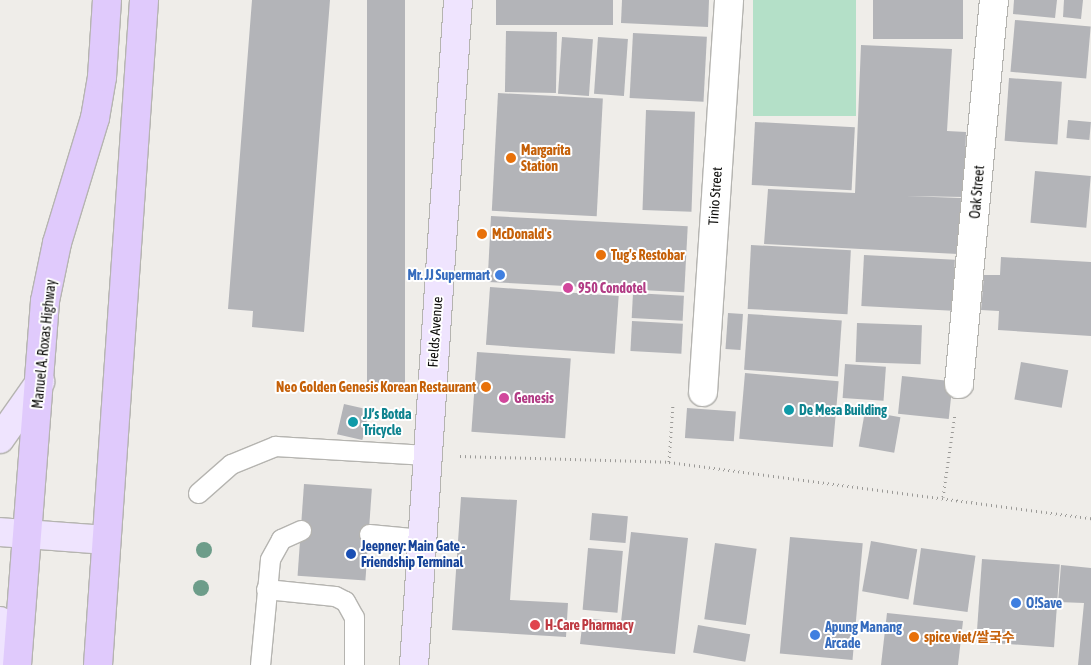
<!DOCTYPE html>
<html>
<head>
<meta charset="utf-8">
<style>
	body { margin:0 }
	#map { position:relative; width:1091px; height:665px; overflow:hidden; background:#efede9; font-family:"Asap Condensed","Noto Sans KR",sans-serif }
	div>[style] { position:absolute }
	.green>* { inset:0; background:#b4e0c8; transform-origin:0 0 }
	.building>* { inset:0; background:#b3b4b8; transform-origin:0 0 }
	.path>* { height:3px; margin-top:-1.5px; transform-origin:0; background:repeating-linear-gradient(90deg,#9b9a97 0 1px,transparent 0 5px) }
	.roads { filter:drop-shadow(1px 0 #b5b4b0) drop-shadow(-1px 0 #b5b4b0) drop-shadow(0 1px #b5b4b0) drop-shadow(0 -1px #b5b4b0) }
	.lane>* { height:19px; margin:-9.5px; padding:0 9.5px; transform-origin:9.5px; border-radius:9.5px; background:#fff }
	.street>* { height:28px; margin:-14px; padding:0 14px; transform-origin:14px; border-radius:14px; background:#fff }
	.secondary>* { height:28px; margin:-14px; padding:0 14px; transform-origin:14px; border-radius:14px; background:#efe4fe }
	.primary>* { height:28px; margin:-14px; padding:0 14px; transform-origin:14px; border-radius:14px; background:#e0cafc }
	.trees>* { width:16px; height:16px; margin:-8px; border-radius:50%; background:#6d9d8a }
	.dots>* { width:14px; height:14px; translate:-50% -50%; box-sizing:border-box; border:2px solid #fff; border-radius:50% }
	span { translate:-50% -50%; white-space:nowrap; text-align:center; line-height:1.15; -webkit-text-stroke:4px #fff; paint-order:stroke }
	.food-label { font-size:14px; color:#c56008; font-weight:700 }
	.left { translate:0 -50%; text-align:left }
	.right { translate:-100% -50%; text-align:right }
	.street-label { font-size:14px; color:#0d0d0b }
	.shop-label { font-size:14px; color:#366cbe; font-weight:700 }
	.hotel-label { font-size:14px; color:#b23c85; font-weight:700 }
	.culture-label { font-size:14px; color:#0d838f; font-weight:700 }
	.transit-label { font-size:14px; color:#164399; font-weight:700 }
	.health-label { font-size:14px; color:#be3a42; font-weight:700 }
</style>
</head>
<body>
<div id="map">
	<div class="green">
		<i style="left:753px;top:0;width:103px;height:116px"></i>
	</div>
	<div class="building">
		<i style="clip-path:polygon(252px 0,330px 0,304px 332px,252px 327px,253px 311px,228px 309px)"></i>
		<i style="left:367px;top:0;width:38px;height:392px"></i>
		<i style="left:496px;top:0;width:117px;height:25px"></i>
		<i style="clip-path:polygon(622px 0,709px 0,708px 27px,621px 23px)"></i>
		<i style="left:873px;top:0;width:90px;height:39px"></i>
		<i style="clip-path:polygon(1014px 0,1057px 0,1055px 18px,1013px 14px)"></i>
		<i style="clip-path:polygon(1064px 0,1083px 0,1081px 19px,1063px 17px)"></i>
		<i style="left:1015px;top:20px;width:76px;height:52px;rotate:5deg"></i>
		<i style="left:506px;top:31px;width:51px;height:61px;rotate:1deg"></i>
		<i style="left:633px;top:33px;width:74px;height:65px;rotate:3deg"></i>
		<i style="left:562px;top:37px;width:31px;height:57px;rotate:4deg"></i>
		<i style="left:598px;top:37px;width:30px;height:57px;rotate:4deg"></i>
		<i style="clip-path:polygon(861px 45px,952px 49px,947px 131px,966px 132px,964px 197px,906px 196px,961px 198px,958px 254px,764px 244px,768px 189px,855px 193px)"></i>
		<i style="left:1009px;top:78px;width:53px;height:63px;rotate:4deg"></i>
		<i style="left:498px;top:93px;width:105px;height:118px;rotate:3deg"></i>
		<i style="left:646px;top:110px;width:49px;height:100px;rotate:2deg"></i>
		<i style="left:1068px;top:120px;width:23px;height:18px;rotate:5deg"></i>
		<i style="left:755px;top:122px;width:100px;height:63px;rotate:3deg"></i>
		<i style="left:1035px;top:171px;width:56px;height:52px;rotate:5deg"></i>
		<i style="left:491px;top:216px;width:197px;height:66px;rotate:3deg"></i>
		<i style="left:751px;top:245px;width:100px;height:64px;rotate:3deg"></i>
		<i style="left:864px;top:255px;width:91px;height:51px;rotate:3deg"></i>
		<i style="clip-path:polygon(1001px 257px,1091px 262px,1091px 336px,998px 330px,999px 311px,981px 310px,984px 275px,1000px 275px)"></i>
		<i style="left:490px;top:287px;width:129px;height:58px;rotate:4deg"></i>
		<i style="left:633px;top:293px;width:51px;height:25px;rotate:3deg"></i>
		<i style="left:728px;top:313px;width:15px;height:36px;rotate:4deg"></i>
		<i style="left:748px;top:314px;width:94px;height:56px;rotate:4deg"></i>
		<i style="left:632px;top:321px;width:51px;height:30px;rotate:3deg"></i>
		<i style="left:857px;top:323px;width:65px;height:39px;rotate:2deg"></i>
		<i style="left:477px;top:352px;width:94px;height:80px;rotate:4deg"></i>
		<i style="left:1021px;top:362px;width:48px;height:38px;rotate:10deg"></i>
		<i style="left:845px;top:364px;width:41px;height:34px;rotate:4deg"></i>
		<i style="left:745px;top:373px;width:94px;height:66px;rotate:5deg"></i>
		<i style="left:902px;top:376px;width:51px;height:38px;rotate:6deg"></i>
		<i style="left:344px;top:404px;width:26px;height:31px;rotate:13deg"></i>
		<i style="left:687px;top:408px;width:49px;height:30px;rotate:4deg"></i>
		<i style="left:865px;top:411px;width:36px;height:36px;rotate:10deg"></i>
		<i style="left:304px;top:484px;width:68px;height:92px;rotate:4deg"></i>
		<i style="clip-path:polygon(461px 497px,517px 500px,510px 600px,568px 603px,566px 637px,452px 630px)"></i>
		<i style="left:592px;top:513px;width:36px;height:27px;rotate:5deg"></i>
		<i style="clip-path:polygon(631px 532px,688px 538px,675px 654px,580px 644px,583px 618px,621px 622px)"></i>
		<i style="left:790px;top:537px;width:73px;height:117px;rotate:5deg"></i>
		<i style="left:871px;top:541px;width:47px;height:51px;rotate:10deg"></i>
		<i style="left:715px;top:543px;width:42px;height:77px;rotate:8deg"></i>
		<i style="left:588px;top:548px;width:35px;height:62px;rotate:5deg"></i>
		<i style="left:921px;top:548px;width:55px;height:57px;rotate:8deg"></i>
		<i style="left:982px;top:559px;width:78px;height:83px;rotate:4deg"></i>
		<i style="clip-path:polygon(1061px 565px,1091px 568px,1091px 665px,1078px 665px,1084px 603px,1058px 602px)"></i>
		<i style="clip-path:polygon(887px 613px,963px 621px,958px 665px,881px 665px)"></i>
		<i style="left:698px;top:625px;width:53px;height:28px;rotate:10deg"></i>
	</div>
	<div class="path">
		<i style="left:460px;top:456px;width:209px;rotate:1.6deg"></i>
		<i style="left:669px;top:462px;width:426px;rotate:7.6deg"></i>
		<i style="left:669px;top:462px;width:58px;rotate:-86.1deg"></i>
		<i style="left:943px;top:497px;width:84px;rotate:-81.8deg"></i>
	</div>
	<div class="roads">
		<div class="lane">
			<i style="left:198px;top:493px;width:44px;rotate:-41.3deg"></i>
			<i style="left:231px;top:464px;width:48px;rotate:-22.2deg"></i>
			<i style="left:275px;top:446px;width:152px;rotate:3.4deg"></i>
			<i style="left:369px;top:534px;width:53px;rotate:5.4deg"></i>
			<i style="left:266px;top:589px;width:69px;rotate:5.8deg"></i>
			<i style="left:335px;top:596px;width:11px;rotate:27deg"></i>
			<i style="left:345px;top:601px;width:18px;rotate:61deg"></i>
			<i style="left:354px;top:617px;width:48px;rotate:90deg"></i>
			<i style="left:260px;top:665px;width:106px;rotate:-84.6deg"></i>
			<i style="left:270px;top:559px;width:23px;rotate:-61deg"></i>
			<i style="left:281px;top:539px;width:22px;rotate:-24deg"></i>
		</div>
		<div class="street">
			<i style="left:959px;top:384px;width:386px;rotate:-84.8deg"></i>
			<i style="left:703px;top:392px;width:393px;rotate:-86.2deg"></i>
		</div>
		<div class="secondary">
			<i style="left:0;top:439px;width:70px;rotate:-54.9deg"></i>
			<i style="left:0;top:532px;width:106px;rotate:4.3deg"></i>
			<i style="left:0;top:621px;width:45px;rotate:77.2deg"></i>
			<i style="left:414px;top:665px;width:666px;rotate:-86.21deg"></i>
		</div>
		<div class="primary">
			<i style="left:17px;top:665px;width:365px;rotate:-85.6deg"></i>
			<i style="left:45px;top:301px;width:59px;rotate:-78.3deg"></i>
			<i style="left:57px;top:243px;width:131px;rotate:-73.1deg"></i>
			<i style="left:95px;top:118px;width:42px;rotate:-80.3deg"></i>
			<i style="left:102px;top:77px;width:77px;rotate:-86.3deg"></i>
			<i style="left:98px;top:665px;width:667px;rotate:-86.04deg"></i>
		</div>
	</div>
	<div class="trees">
		<i style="left:204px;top:550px"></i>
		<i style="left:201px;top:588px"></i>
	</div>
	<div class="dots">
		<i style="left:511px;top:158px;background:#e8710a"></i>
		<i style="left:482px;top:234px;background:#e8710a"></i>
		<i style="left:601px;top:255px;background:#e8710a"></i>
		<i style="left:500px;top:275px;background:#3f7fe0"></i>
		<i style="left:568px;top:288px;background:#d1479c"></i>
		<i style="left:486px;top:387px;background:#e8710a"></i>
		<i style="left:504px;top:398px;background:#d1479c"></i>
		<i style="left:789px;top:410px;background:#0f9aa8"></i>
		<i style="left:353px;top:422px;background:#0f9aa8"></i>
		<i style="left:351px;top:554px;background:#1a4fb4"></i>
		<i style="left:1016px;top:603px;background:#3f7fe0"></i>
		<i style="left:535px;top:625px;background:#e0444e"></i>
		<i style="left:815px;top:635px;background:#3f7fe0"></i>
		<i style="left:914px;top:637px;background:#e8710a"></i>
	</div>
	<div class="food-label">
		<span class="left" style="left:521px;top:158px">Margarita<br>Station</span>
		<span class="left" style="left:492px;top:234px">McDonald's</span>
		<span class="left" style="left:611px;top:255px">Tug's Restobar</span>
		<span class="right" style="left:476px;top:387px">Neo Golden Genesis Korean Restaurant</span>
		<span class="left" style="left:924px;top:637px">spice viet/쌀국수</span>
	</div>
	<div class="street-label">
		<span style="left:977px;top:192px;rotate:-85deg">Oak Street</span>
		<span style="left:715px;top:196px;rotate:-86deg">Tinio Street</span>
		<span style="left:435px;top:332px;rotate:-86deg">Fields Avenue</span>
		<span style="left:44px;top:344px;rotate:-84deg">Manuel A. Roxas Highway</span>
	</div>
	<div class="shop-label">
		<span class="right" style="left:490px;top:275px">Mr. JJ Supermart</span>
		<span class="left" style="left:1026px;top:603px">O!Save</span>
		<span class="left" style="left:825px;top:635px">Apung Manang<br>Arcade</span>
	</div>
	<div class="hotel-label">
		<span class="left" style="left:578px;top:288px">950 Condotel</span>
		<span class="left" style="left:514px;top:398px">Genesis</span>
	</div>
	<div class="culture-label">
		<span class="left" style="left:799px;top:410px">De Mesa Building</span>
		<span class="left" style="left:363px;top:422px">JJ’s Botda<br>Tricycle</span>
	</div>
	<div class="transit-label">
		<span class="left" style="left:361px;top:554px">Jeepney: Main Gate -<br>Friendship Terminal</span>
	</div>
	<div class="health-label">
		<span class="left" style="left:545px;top:625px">H-Care Pharmacy</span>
	</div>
</div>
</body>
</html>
